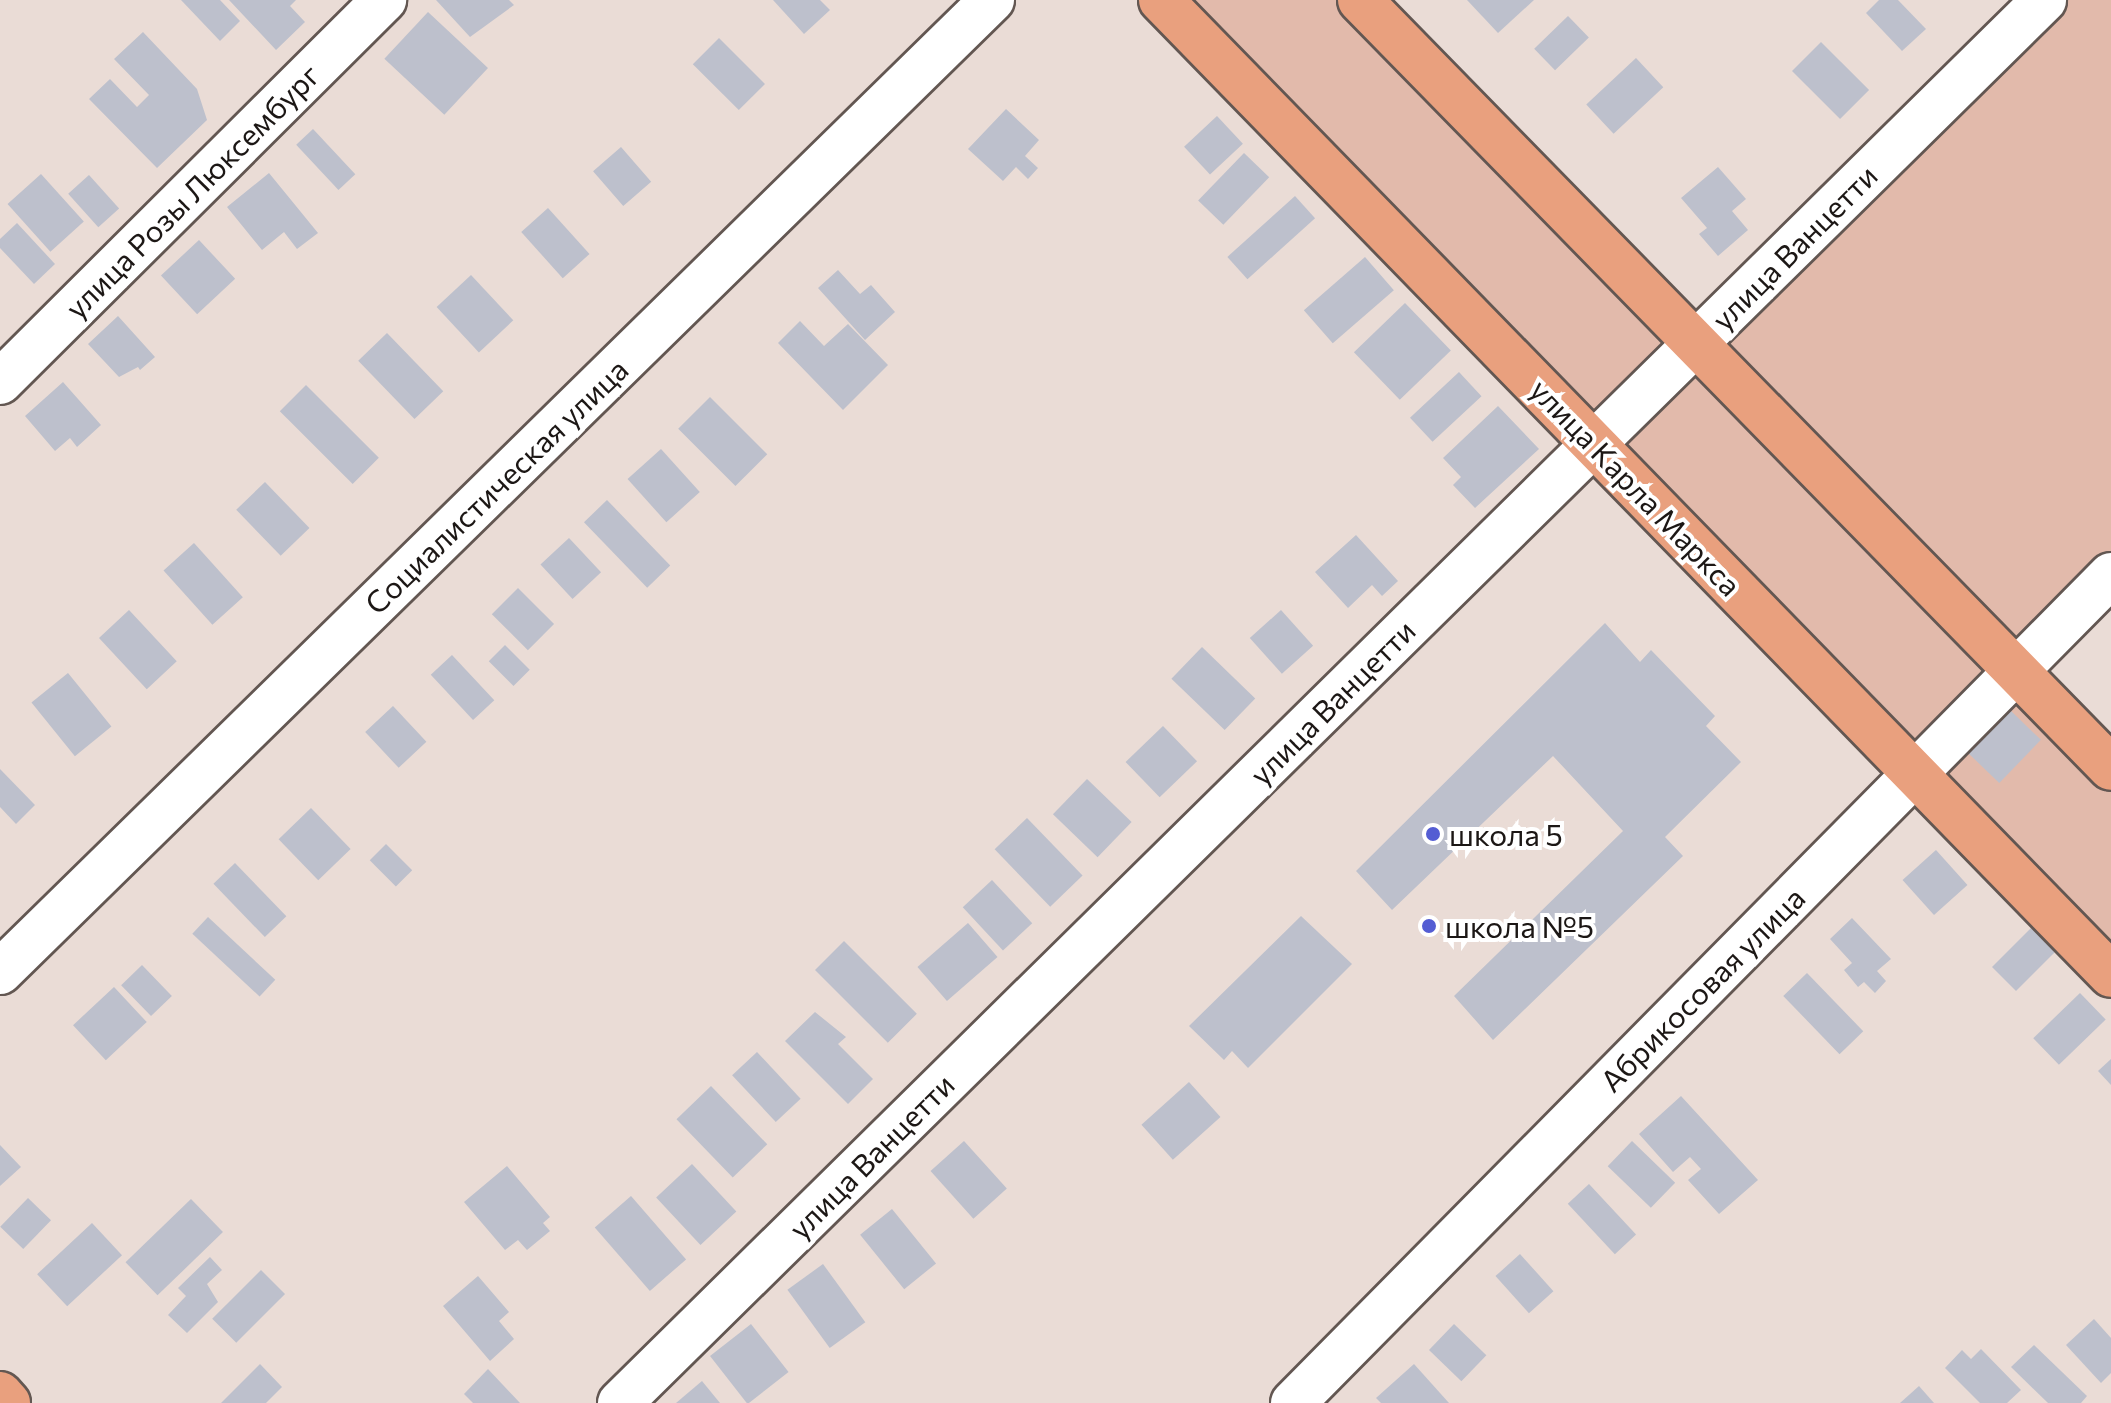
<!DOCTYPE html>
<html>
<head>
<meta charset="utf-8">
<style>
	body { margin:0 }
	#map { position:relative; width:2111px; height:1403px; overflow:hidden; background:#eadcd6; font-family:Commissioner,sans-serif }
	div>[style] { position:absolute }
	.green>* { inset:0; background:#e2baab }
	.building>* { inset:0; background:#bdc0cc; transform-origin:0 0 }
	.roads { filter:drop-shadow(2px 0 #635752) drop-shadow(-2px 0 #635752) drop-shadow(0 2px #635752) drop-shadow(0 -2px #635752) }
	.minor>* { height:44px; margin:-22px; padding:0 22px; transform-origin:22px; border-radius:22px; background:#fff }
	.major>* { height:44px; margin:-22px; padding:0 22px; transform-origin:22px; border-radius:22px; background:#e9a07e }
	.dots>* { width:22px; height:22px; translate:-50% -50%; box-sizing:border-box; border:4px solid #fff; border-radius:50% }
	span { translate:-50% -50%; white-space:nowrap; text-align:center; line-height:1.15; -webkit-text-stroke:8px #fff; paint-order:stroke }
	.street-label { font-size:30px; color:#1c1715 }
	.poi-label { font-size:30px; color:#1c1715 }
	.left { translate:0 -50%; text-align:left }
</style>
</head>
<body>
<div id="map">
	<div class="green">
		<i style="clip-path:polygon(1160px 0,1360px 0,1695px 343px,2044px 0,2111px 0,2111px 575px,2017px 671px,2111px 768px,2111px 979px)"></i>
	</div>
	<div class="building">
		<i style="clip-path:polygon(181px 0,220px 0,240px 21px,220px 41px)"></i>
		<i style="clip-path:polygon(229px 0,296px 0,290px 6px,305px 22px,276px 50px)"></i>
		<i style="clip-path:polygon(436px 0,509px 0,514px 5px,470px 37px)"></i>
		<i style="clip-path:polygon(773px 0,820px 0,830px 10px,804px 34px)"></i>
		<i style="clip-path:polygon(1467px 0,1534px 0,1498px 33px)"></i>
		<i style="clip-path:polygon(1879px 0,1898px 0,1926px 29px,1902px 51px,1866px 13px)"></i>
		<i style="left:428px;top:12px;width:82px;height:64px;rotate:43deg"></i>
		<i style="left:1568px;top:16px;width:30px;height:47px;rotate:46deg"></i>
		<i style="clip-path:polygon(143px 32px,197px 89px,207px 120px,157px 168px,89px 99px,110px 79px,137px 107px,149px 95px,114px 59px)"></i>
		<i style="left:719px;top:38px;width:65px;height:37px;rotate:45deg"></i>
		<i style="left:1821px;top:42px;width:68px;height:41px;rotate:45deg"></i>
		<i style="left:1636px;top:58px;width:40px;height:68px;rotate:47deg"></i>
		<i style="clip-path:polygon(1006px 109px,1039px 140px,1025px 156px,1038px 168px,1028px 179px,1016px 167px,1003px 181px,968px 149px)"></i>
		<i style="left:1217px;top:116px;width:38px;height:45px;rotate:47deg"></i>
		<i style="left:313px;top:129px;width:62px;height:23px;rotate:47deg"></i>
		<i style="left:621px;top:147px;width:46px;height:37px;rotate:49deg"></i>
		<i style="left:1244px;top:153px;width:35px;height:66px;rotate:44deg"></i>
		<i style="clip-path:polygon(1718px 167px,1746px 199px,1732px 211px,1748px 230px,1718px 256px,1699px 234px,1707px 228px,1681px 198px)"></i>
		<i style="clip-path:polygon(269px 173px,318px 233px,297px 249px,284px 232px,262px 250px,227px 207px)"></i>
		<i style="left:41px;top:174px;width:64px;height:45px;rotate:48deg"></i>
		<i style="left:89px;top:175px;width:45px;height:28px;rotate:48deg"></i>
		<i style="left:1295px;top:196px;width:30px;height:91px;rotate:48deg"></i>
		<i style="left:548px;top:208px;width:62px;height:36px;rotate:48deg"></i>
		<i style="clip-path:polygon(17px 223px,55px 264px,34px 284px,0 248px,0 239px)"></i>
		<i style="left:199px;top:240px;width:53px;height:52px;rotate:47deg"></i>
		<i style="left:1365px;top:257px;width:44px;height:81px;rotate:49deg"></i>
		<i style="clip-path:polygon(838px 270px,860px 294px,871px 285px,895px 312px,865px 340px,818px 288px)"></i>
		<i style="left:471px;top:275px;width:62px;height:47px;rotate:47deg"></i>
		<i style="left:1405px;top:303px;width:66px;height:71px;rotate:46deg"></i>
		<i style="clip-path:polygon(118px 316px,155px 357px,140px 370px,138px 367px,119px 377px,88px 344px)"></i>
		<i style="clip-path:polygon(800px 321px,824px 346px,848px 324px,888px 365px,843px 410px,778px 343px)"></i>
		<i style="left:387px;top:333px;width:81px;height:40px;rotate:46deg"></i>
		<i style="left:1459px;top:372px;width:33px;height:67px;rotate:47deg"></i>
		<i style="clip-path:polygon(63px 382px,101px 425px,77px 447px,70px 438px,55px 451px,25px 416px)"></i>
		<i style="left:306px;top:385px;width:103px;height:37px;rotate:45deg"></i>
		<i style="left:710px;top:397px;width:81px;height:45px;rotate:45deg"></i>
		<i style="clip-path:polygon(1498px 406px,1539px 449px,1475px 508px,1453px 485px,1461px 477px,1443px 458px)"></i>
		<i style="left:661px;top:449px;width:58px;height:45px;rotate:48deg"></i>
		<i style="left:265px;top:482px;width:64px;height:40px;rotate:46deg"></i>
		<i style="left:607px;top:500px;width:91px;height:32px;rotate:46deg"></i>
		<i style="clip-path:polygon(1356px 535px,1398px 581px,1382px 596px,1372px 585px,1348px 608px,1315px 572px)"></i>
		<i style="left:569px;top:538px;width:47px;height:39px;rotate:47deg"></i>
		<i style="left:194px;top:543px;width:73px;height:41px;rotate:48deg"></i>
		<i style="left:518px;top:588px;width:51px;height:37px;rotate:45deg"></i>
		<i style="left:129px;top:610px;width:70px;height:41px;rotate:47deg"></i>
		<i style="left:1281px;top:610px;width:48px;height:42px;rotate:48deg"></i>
		<i style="clip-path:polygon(1605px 623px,1640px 662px,1651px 650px,1715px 716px,1706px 726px,1741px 762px,1665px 837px,1683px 856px,1493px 1040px,1454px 996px,1623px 831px,1553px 756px,1392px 910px,1356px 871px)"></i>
		<i style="left:505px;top:645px;width:35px;height:23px;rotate:45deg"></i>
		<i style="left:1202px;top:647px;width:74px;height:44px;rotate:44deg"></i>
		<i style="left:452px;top:655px;width:62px;height:29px;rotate:47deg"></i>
		<i style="left:68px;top:673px;width:69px;height:47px;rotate:51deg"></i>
		<i style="left:393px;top:706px;width:49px;height:38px;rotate:47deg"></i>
		<i style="left:2010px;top:710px;width:43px;height:60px;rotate:44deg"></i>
		<i style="left:1163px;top:726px;width:49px;height:52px;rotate:46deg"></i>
		<i style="clip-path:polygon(0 769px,35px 805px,16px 824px,0 807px)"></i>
		<i style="left:1087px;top:779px;width:62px;height:49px;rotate:44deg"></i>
		<i style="left:311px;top:808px;width:57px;height:45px;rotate:46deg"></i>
		<i style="left:1027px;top:818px;width:80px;height:45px;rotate:46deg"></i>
		<i style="left:386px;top:844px;width:37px;height:23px;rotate:45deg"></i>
		<i style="left:1936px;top:850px;width:47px;height:45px;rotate:48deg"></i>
		<i style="left:235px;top:863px;width:74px;height:30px;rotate:46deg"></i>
		<i style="left:992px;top:880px;width:59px;height:40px;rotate:47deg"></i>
		<i style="clip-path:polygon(1301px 916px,1352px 964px,1248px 1068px,1232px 1051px,1224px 1060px,1189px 1026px)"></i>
		<i style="left:208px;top:917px;width:92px;height:23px;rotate:43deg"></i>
		<i style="clip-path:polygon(1852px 918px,1891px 959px,1877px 971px,1886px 981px,1875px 993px,1864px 982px,1858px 987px,1844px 970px,1852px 963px,1830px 939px)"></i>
		<i style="left:968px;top:923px;width:45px;height:67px;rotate:49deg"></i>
		<i style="left:2033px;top:926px;width:34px;height:58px;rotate:45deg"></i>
		<i style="left:844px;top:941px;width:103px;height:41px;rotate:45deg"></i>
		<i style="left:142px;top:965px;width:43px;height:29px;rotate:46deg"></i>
		<i style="left:1807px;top:973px;width:81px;height:33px;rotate:46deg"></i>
		<i style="left:114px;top:987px;width:48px;height:56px;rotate:47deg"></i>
		<i style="left:2080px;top:993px;width:37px;height:65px;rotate:46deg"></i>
		<i style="clip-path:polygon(815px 1012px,846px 1037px,838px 1044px,873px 1079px,848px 1104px,785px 1041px)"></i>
		<i style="left:757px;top:1052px;width:64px;height:34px;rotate:47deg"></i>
		<i style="clip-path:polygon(2111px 1059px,2111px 1085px,2098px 1071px)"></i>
		<i style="left:1189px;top:1082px;width:47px;height:64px;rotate:48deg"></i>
		<i style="left:711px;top:1086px;width:81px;height:48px;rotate:46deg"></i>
		<i style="clip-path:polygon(1681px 1096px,1758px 1180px,1719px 1214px,1688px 1180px,1701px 1169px,1690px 1157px,1673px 1172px,1639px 1134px)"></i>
		<i style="left:964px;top:1141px;width:64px;height:45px;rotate:48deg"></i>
		<i style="left:1632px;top:1141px;width:60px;height:35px;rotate:44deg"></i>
		<i style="clip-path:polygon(0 1145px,21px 1167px,0 1186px)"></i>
		<i style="left:692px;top:1164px;width:65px;height:49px;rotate:47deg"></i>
		<i style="clip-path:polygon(507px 1166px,550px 1217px,543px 1223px,550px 1231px,527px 1250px,518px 1240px,505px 1250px,464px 1202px)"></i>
		<i style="left:1589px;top:1184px;width:69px;height:29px;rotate:47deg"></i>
		<i style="left:631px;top:1196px;width:84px;height:48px;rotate:49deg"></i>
		<i style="left:28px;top:1198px;width:32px;height:40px;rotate:44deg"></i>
		<i style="left:191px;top:1199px;width:46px;height:91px;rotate:46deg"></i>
		<i style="left:892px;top:1209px;width:70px;height:41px;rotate:51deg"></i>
		<i style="left:92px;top:1223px;width:44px;height:75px;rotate:47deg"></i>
		<i style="left:1520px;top:1254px;width:50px;height:33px;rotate:48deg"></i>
		<i style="clip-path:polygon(210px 1257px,222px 1270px,207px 1284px,218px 1302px,187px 1333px,168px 1315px,186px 1296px,178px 1288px)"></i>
		<i style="left:823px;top:1264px;width:72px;height:44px;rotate:54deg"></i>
		<i style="left:261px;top:1270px;width:34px;height:69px;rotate:45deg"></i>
		<i style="clip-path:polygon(478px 1276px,509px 1312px,499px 1321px,514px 1339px,490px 1361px,443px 1306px)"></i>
		<i style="clip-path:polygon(2094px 1319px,2111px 1338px,2111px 1373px,2101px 1383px,2066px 1345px)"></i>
		<i style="left:751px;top:1324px;width:61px;height:52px;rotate:52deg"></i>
		<i style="left:1454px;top:1324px;width:45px;height:36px;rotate:44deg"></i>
		<i style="clip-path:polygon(2034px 1345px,2087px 1396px,2081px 1403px,2048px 1403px,2011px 1367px)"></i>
		<i style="clip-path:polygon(1981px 1349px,2021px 1390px,2007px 1403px,1980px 1403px,1945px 1368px,1962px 1350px,1971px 1359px)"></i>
		<i style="clip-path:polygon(260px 1364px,282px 1387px,266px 1403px,221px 1403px)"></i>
		<i style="clip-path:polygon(1414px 1364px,1449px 1403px,1381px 1403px,1376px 1398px)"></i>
		<i style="clip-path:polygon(488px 1369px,520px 1403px,473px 1403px,464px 1394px)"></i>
		<i style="clip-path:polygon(702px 1381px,720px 1403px,676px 1403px)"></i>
		<i style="clip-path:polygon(1919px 1386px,1934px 1403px,1900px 1403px)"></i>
	</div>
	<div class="roads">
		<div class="minor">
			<i style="left:0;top:382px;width:542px;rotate:-44.85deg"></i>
			<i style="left:0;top:972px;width:1389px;rotate:-44.42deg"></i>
			<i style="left:620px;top:1403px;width:1999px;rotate:-44.57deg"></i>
			<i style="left:1293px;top:1403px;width:1164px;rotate:-45.35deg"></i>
		</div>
		<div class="major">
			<i style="left:1161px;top:0;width:1361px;rotate:45.74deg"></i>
			<i style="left:1360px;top:0;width:1074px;rotate:45.64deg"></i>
			<i style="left:0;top:1394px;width:12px;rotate:48deg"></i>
		</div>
	</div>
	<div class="dots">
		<i style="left:1433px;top:834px;background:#545dd3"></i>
		<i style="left:1429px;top:926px;background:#545dd3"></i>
	</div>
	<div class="street-label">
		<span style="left:192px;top:191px;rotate:-45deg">улица Розы Люксембург</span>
		<span style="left:1794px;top:247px;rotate:-45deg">улица Ванцетти</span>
		<span style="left:496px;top:486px;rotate:-44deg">Социалистическая улица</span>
		<span style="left:1636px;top:487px;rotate:46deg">улица Карла Маркса</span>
		<span style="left:1332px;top:702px;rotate:-45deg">улица Ванцетти</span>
		<span style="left:1702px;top:989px;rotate:-45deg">Абрикосовая улица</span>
		<span style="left:871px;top:1156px;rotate:-45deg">улица Ванцетти</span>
	</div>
	<div class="poi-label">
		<span class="left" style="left:1449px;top:834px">школа 5</span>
		<span class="left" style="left:1445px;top:926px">школа №5</span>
	</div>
</div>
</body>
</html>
